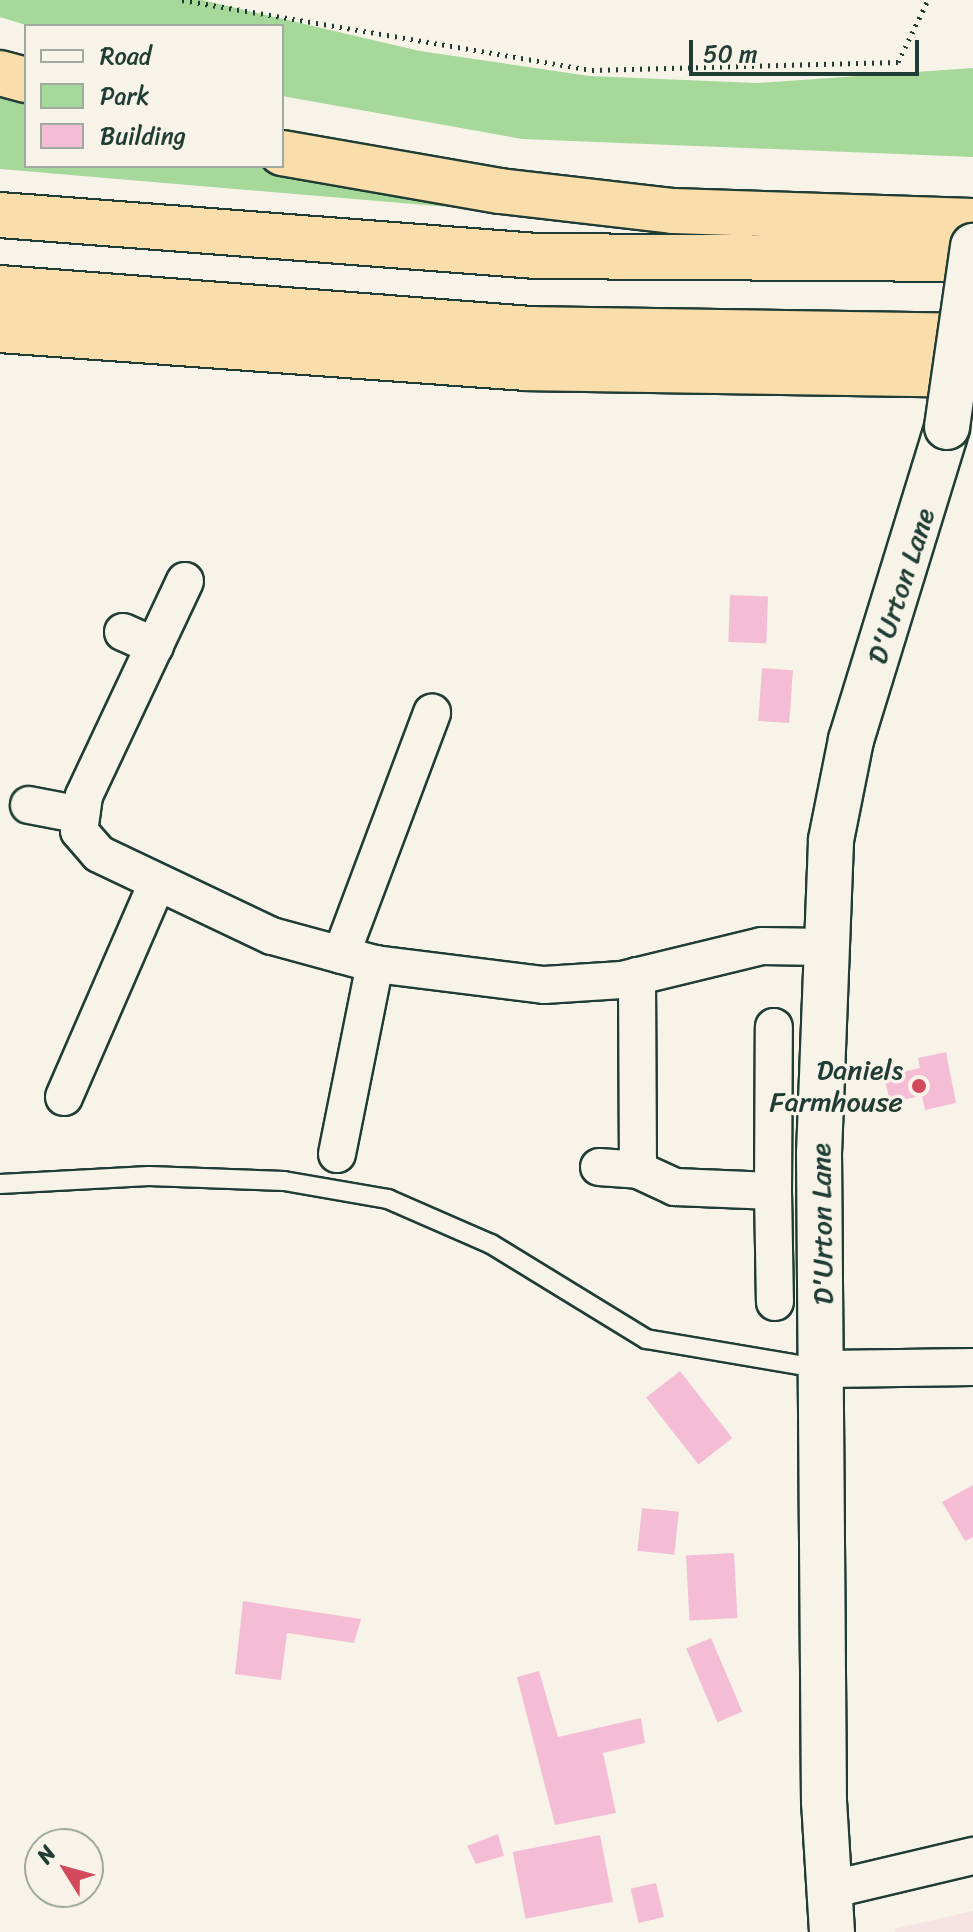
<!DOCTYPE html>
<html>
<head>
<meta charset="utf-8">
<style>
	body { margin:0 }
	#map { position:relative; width:973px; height:1932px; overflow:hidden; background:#f7f3e8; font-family:Sriracha,sans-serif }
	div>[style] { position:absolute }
	.built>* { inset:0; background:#f6e3e2 }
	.green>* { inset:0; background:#a6d89a }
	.building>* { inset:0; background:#f4bdd5; transform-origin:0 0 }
	.path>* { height:5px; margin-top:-2.5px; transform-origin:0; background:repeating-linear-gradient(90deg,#1f3d34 0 2px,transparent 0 8px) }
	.roads { filter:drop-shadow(2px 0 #1f3d34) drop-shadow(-2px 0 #1f3d34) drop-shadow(0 2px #1f3d34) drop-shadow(0 -2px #1f3d34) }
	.lane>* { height:18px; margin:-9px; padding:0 9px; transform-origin:9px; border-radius:9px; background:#f7f3e8 }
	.street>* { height:36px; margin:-18px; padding:0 18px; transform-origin:18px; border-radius:18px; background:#f7f3e8 }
	.secondary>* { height:44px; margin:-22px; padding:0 22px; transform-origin:22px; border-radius:22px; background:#f7f3e8 }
	.highway>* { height:44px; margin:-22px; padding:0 22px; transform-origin:22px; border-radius:22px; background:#f9deab }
	.bridges { filter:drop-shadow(2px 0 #1f3d34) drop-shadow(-2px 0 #1f3d34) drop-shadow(0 2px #1f3d34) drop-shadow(0 -2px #1f3d34) }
	.secondary-bridge>* { height:44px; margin:-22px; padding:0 22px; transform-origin:22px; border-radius:22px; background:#f7f3e8 }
	.dots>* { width:22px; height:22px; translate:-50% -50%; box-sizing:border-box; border:4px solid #f7f3e8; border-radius:50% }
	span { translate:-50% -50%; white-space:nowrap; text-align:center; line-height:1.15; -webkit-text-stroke:7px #f7f3e8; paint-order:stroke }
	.street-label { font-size:28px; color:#1f3d34 }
	.poi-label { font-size:28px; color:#1f3d34 }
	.right { translate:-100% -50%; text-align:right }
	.legend { position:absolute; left:24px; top:24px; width:260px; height:144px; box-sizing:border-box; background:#f7f3e8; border:2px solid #a1aaa0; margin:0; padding:10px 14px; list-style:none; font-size:24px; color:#1f3d34 }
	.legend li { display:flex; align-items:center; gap:16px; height:40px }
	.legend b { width:40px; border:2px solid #a1aaa0 }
	.north { position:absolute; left:24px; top:1828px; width:80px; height:80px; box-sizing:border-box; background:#f7f3e8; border:2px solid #a1aaa0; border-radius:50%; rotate:307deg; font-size:22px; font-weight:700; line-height:32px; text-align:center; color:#1f3d34 }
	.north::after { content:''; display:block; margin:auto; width:28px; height:36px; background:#d1495b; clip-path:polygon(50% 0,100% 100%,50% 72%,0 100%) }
	.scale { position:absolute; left:689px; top:40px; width:230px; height:36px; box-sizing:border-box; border:4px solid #1f3d34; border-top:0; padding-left:10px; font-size:24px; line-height:28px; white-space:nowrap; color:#1f3d34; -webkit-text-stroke:6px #f7f3e8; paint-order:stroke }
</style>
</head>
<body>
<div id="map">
	<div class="built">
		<i style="clip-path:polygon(973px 1911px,973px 1932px,895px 1932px,894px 1929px)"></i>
	</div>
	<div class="green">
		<i style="clip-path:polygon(0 0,202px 0,420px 51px,589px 76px,757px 83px,973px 68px,973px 157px,522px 139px,282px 96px,282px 26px,29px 26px,0 17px)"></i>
		<i style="clip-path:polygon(0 95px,26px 103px,26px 166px,264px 166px,496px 211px,0 169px)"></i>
	</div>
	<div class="building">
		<i style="left:730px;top:595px;width:38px;height:47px;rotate:2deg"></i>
		<i style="left:762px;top:668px;width:31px;height:53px;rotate:4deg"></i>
		<i style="clip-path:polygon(946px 1052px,956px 1103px,925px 1110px,922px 1096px,890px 1102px,884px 1076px,920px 1068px,918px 1058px)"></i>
		<i style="left:680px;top:1371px;width:85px;height:43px;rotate:52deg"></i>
		<i style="clip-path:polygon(973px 1485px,973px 1537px,965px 1541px,942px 1502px)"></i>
		<i style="left:642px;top:1508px;width:37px;height:43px;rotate:6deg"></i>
		<i style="left:734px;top:1553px;width:65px;height:48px;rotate:87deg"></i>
		<i style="clip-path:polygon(243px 1601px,361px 1619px,354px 1643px,287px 1633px,281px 1680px,235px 1674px)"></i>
		<i style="left:711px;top:1638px;width:80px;height:27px;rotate:67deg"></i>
		<i style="clip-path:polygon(539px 1671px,558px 1737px,641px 1718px,645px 1743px,603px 1753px,616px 1813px,555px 1825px,517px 1677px)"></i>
		<i style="clip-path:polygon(498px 1834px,504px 1856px,476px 1864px,467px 1846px)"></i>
		<i style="left:600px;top:1835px;width:68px;height:89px;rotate:79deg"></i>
		<i style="left:656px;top:1883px;width:35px;height:26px;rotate:77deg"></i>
	</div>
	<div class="path">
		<i style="left:182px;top:0;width:416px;rotate:9.7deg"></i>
		<i style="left:592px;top:70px;width:306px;rotate:-1.5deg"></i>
		<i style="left:898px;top:62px;width:69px;rotate:-64.2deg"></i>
	</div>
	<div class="roads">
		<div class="lane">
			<i style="left:0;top:1184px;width:149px;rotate:-3.1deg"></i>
			<i style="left:149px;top:1176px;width:135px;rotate:2.1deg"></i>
			<i style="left:284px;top:1181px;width:106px;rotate:9.8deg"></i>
			<i style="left:388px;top:1199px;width:112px;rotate:23.6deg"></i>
			<i style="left:491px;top:1244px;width:182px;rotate:31.5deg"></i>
			<i style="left:646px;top:1339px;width:180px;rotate:9.6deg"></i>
		</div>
		<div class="street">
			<i style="left:185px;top:581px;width:238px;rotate:115.2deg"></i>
			<i style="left:84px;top:796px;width:35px;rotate:98deg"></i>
			<i style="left:79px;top:831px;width:30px;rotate:49deg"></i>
			<i style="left:99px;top:854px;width:191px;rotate:25.4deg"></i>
			<i style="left:272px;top:936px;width:107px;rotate:15.2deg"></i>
			<i style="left:375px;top:964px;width:170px;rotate:7.1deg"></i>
			<i style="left:544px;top:985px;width:78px;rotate:-3.7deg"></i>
			<i style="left:622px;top:980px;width:144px;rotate:-13.7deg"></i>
			<i style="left:762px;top:946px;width:63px;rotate:0.9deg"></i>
			<i style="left:123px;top:632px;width:35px;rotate:24deg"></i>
			<i style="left:29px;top:805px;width:53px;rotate:10.9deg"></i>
			<i style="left:341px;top:955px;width:259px;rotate:-69.4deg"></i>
			<i style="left:64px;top:1097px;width:233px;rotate:-66.5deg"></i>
			<i style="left:337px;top:1154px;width:194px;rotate:-78.7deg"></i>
			<i style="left:599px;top:1167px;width:39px;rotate:4deg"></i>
			<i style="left:638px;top:1170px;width:194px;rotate:-90.3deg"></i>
			<i style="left:638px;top:1170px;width:41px;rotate:24.7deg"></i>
			<i style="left:675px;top:1187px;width:98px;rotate:2.3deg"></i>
			<i style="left:773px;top:1191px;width:164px;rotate:-89.7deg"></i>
			<i style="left:773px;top:1191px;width:111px;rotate:89deg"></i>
			<i style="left:826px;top:1369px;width:147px;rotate:-0.8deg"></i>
			<i style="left:829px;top:1890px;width:148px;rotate:-13.3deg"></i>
		</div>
		<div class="secondary">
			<i style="left:832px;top:1932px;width:130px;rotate:-93.5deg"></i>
			<i style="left:824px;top:1802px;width:648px;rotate:-90.44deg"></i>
			<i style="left:819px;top:1154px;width:314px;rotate:-87.8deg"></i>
			<i style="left:831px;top:840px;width:102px;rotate:-78.7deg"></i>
			<i style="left:851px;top:740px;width:327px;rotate:-72.9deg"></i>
		</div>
		<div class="highway">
			<i style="left:0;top:73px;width:27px;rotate:15deg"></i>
			<i style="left:282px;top:153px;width:221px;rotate:9.9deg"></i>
			<i style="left:500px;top:191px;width:174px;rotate:6.6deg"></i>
			<i style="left:673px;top:211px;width:300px;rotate:1.9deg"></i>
			<i style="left:0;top:215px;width:539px;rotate:4.37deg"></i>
			<i style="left:537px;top:256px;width:436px;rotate:0.4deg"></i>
			<i style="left:0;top:288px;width:533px;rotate:4.42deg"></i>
			<i style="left:531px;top:329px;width:442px;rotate:0.9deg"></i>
			<i style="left:0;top:330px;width:527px;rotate:4.13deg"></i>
			<i style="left:526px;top:368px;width:447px;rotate:0.9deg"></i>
		</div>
	</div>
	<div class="bridges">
		<div class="secondary-bridge">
			<i style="left:947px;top:427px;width:183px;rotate:-81.8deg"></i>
		</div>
	</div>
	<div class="dots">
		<i style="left:919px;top:1086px;background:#d1495b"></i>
	</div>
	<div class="street-label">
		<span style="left:901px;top:586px;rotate:-72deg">D'Urton Lane</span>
		<span style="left:822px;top:1224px;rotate:-91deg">D'Urton Lane</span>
	</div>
	<div class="poi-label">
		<span class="right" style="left:903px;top:1086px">Daniels<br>Farmhouse</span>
	</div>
	<ul class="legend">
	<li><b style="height:10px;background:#f7f3e8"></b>Road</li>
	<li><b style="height:22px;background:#a6d89a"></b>Park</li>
	<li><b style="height:22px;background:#f4bdd5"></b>Building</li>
	</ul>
	<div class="north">N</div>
	<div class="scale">50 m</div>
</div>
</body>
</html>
